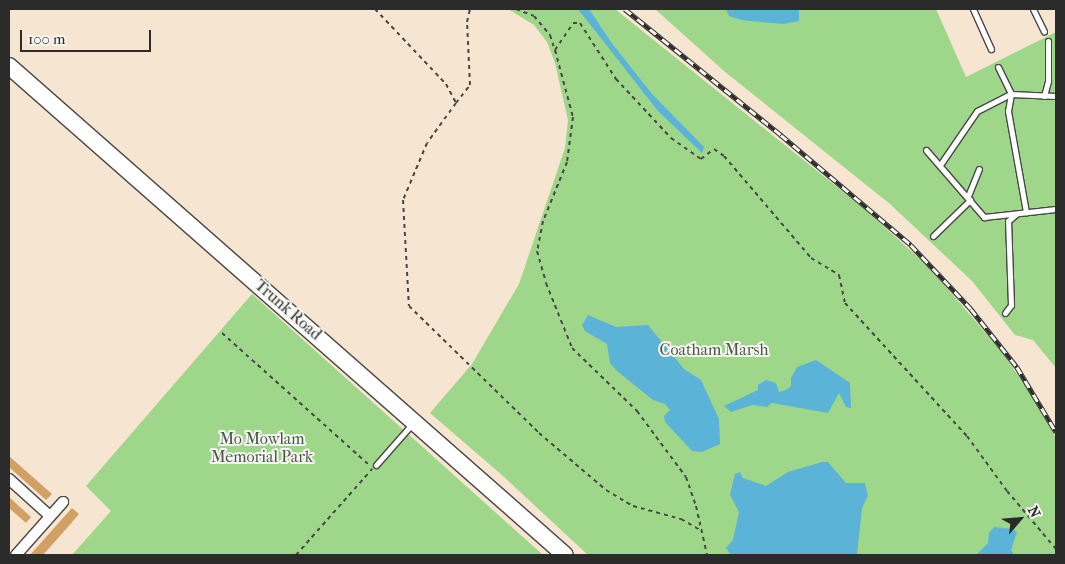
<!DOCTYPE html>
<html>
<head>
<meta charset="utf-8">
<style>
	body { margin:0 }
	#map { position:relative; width:1065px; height:564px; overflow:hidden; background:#f5e5d1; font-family:"IM FELL French Canon",serif }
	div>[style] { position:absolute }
	.green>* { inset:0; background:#9ed78a }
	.water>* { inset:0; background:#5bb3d8 }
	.building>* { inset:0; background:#d1a065 }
	.path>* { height:2px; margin-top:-1px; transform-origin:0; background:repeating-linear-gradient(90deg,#494744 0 4px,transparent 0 8px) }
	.roads { filter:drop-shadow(1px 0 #494744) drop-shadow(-1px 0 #494744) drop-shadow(0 1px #494744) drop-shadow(0 -1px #494744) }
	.service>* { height:5px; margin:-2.5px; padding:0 2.5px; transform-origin:2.5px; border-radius:2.5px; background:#fff }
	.minor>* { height:10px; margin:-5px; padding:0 5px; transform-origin:5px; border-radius:5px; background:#fff }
	.primary>* { height:16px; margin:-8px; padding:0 8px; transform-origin:8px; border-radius:8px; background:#fff }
	.rail>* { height:4.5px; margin-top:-2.25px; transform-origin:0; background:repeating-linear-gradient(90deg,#f6f6f2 0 8px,#2b2b2b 0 16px); box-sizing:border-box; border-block:1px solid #2b2b2b }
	span { translate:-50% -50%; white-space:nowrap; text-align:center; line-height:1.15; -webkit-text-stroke:4px #f6f6f2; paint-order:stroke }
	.street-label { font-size:16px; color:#2b2b2b }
	.park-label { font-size:16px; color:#485643 }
	.frame { position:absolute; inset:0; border:10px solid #2b2b2b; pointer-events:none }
	.north { position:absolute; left:995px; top:494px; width:50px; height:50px; -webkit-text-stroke:4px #f6f6f2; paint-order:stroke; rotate:63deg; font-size:14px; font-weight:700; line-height:20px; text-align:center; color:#2b2b2b }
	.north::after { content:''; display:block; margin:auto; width:18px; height:22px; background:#2b2b2b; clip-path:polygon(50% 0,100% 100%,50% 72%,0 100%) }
	.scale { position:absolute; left:20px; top:30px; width:131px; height:22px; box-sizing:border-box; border:2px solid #2b2b2b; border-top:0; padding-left:6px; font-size:15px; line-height:18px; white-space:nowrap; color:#2b2b2b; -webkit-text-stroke:4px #f6f6f2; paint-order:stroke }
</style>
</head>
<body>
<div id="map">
	<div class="green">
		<i style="clip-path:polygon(508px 9px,615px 9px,862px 207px,929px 267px,1001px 351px,1029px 391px,1056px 438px,1056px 555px,588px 555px,503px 476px,430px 413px,472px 364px,519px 284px,565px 148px,568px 120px,555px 63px,547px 42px,534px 25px)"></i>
		<i style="clip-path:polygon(655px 9px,936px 9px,966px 77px,1056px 32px,1056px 368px,1033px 340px,1015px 335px,972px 281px,890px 204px,724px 71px)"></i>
		<i style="clip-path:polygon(252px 294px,543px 555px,72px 555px,111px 511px,86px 486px)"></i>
	</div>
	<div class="water">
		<i style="clip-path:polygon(578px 9px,589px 9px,611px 42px,652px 94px,704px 147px,702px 153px,658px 111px)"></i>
		<i style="clip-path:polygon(726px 9px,799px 9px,799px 21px,783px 24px,741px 20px,729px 16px)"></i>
		<i style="clip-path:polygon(588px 315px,616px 327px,648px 325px,684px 369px,701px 380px,719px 419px,720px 444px,702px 452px,692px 451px,665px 422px,664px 416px,670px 410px,665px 404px,653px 400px,617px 371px,610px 363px,607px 344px,585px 331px,582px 325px)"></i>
		<i style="clip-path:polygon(816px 360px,850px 383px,851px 408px,846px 407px,839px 393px,828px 413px,772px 403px,767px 407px,752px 405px,731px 412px,724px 406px,758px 390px,758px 385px,766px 380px,776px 383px,779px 392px,786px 390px,791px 386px,791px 378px,797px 367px)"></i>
		<i style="clip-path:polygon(822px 462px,828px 462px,846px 483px,865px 483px,868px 496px,862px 508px,857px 555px,731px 555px,726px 548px,733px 540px,739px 512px,730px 495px,735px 474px,740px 472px,743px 478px,766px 486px,788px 472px)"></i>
		<i style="clip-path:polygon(994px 527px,1013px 529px,1017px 532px,1011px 550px,1014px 555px,976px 555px,988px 543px,989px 533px)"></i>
	</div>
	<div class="building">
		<i style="clip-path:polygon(9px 456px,52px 494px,46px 500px,9px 467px)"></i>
		<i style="clip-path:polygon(9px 497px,31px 517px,26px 523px,9px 508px)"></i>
		<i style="clip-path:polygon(72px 508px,79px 514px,67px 528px,43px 555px,30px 555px)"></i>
	</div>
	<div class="path">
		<i style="left:375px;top:9px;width:103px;rotate:46.6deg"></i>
		<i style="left:446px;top:84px;width:21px;rotate:62deg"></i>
		<i style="left:456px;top:103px;width:49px;rotate:125.9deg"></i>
		<i style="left:427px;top:143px;width:62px;rotate:112.8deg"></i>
		<i style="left:403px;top:200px;width:106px;rotate:86.8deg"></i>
		<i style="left:409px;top:306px;width:182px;rotate:44.3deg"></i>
		<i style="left:539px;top:433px;width:88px;rotate:40.4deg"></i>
		<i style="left:606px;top:490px;width:31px;rotate:31deg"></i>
		<i style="left:633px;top:506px;width:50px;rotate:15.2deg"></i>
		<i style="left:681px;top:519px;width:24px;rotate:30deg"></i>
		<i style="left:516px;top:9px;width:19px;rotate:21deg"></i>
		<i style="left:534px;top:16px;width:25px;rotate:50deg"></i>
		<i style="left:550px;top:35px;width:16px;rotate:72deg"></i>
		<i style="left:555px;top:50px;width:32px;rotate:-56deg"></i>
		<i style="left:573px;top:23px;width:7px"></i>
		<i style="left:580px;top:23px;width:67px;rotate:57.3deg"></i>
		<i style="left:616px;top:79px;width:81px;rotate:47deg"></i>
		<i style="left:671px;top:138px;width:37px;rotate:35deg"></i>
		<i style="left:701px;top:159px;width:16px;rotate:-38deg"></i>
		<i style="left:714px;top:149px;width:12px;rotate:35deg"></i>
		<i style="left:724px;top:156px;width:134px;rotate:49.5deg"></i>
		<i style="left:811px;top:258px;width:33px;rotate:31deg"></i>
		<i style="left:839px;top:275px;width:29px;rotate:78deg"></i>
		<i style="left:845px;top:303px;width:180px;rotate:47.5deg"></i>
		<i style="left:967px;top:436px;width:68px;rotate:54deg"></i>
		<i style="left:1007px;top:491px;width:76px;rotate:49.8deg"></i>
		<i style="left:555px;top:50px;width:69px;rotate:75deg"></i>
		<i style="left:573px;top:117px;width:45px;rotate:97.6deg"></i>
		<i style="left:567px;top:162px;width:64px;rotate:112.1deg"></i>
		<i style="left:543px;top:221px;width:31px;rotate:101deg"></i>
		<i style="left:537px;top:251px;width:33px;rotate:74deg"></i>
		<i style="left:546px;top:283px;width:70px;rotate:68.2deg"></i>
		<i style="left:572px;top:348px;width:91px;rotate:44.1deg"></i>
		<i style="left:637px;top:411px;width:82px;rotate:53.4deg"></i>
		<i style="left:686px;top:477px;width:31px;rotate:71deg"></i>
		<i style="left:696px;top:506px;width:50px;rotate:77.3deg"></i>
		<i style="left:456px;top:103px;width:23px;rotate:-52deg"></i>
		<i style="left:470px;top:85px;width:63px;rotate:-92.7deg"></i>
		<i style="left:467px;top:22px;width:13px;rotate:-77deg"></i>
		<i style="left:222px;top:333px;width:198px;rotate:41.9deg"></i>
		<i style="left:296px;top:555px;width:115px;rotate:-48.5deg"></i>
	</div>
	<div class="roads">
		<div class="service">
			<i style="left:973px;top:9px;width:44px;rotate:65.8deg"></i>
			<i style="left:1033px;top:9px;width:25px;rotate:64deg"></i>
			<i style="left:998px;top:67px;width:30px;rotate:64deg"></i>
			<i style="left:1011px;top:94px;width:45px;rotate:2.5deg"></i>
			<i style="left:1044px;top:96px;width:16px;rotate:-75deg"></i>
			<i style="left:1048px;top:81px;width:40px;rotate:-90deg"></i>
			<i style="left:926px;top:150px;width:89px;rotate:49.1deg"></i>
			<i style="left:984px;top:217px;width:72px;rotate:-6.3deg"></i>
			<i style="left:940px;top:165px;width:65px;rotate:-55.6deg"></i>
			<i style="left:977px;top:111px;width:38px;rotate:-27deg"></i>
			<i style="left:1011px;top:94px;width:17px;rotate:100deg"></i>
			<i style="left:1008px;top:111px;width:103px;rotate:79.9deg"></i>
			<i style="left:968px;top:196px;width:29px;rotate:-68deg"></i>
			<i style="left:933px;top:236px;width:52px;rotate:-44.2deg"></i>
			<i style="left:1005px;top:313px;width:10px;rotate:-53deg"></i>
			<i style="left:1011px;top:305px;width:84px;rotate:-92deg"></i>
			<i style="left:1008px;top:221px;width:11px;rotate:-41deg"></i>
			<i style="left:376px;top:465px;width:55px;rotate:-48.7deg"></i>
		</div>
		<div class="minor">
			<i style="left:9px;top:479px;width:55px;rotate:42.1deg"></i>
			<i style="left:16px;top:555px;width:71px;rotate:-48.4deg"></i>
		</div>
		<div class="primary">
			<i style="left:9px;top:66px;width:740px;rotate:41.33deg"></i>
		</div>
	</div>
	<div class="rail">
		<i style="left:625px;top:9px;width:201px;rotate:38.9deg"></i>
		<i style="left:781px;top:135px;width:170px;rotate:40.2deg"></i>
		<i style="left:911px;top:245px;width:88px;rotate:46.8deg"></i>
		<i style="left:971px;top:309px;width:74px;rotate:51.6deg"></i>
		<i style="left:1017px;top:367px;width:76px;rotate:59deg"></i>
	</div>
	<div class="street-label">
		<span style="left:288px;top:310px;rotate:41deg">Trunk Road</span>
	</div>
	<div class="park-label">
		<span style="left:714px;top:350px">Coatham Marsh</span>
		<span style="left:262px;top:448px">Mo Mowlam<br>Memorial Park</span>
	</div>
	<div class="frame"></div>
	<div class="north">N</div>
	<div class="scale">100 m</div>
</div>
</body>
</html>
